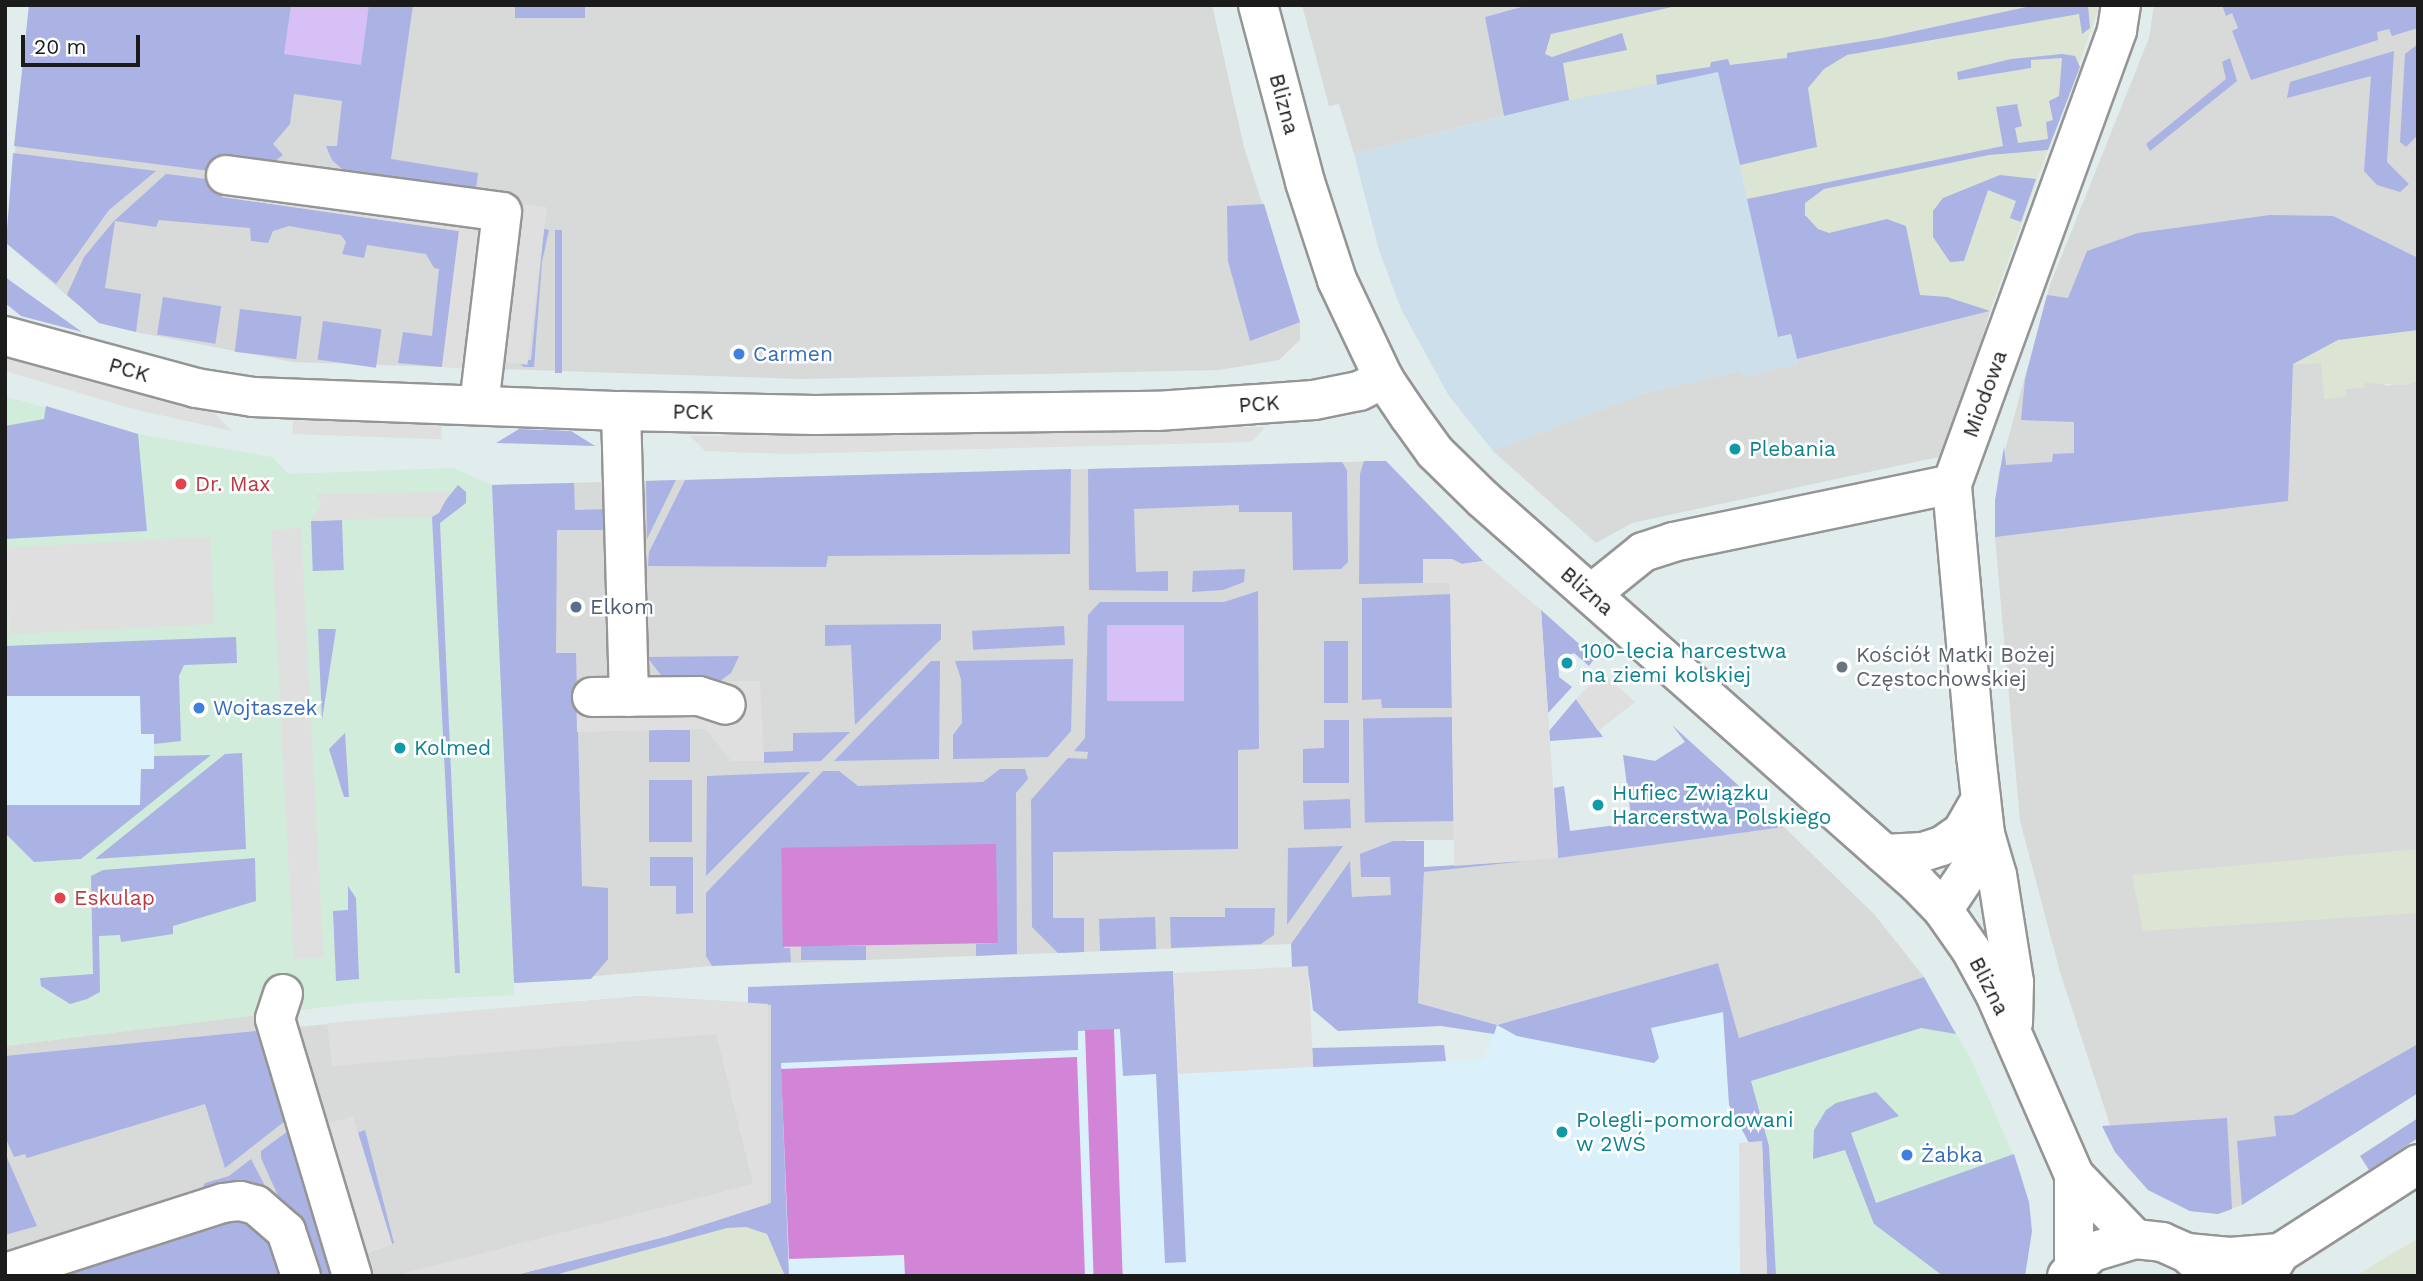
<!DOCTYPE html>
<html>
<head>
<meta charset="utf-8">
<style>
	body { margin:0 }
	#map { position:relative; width:2423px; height:1281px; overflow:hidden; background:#e1ecec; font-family:"Work Sans",sans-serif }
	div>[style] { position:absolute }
	.residential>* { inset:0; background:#d8d9d9 }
	.commercial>* { inset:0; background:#d1ecdb }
	.industrial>* { inset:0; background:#dce5d4 }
	.education>* { inset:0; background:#daf1fc }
	.farmland>* { inset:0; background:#cddfea }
	.grass>* { inset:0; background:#aab3e4; transform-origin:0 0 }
	.park>* { inset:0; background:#d6c0f5; transform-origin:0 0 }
	.pitch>* { inset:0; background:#d284d7; transform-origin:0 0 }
	.parking>* { inset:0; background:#dfdfdf; transform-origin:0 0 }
	.roads { filter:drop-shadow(2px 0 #959595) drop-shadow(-2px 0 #959595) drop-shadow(0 2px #959595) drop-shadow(0 -2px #959595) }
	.minor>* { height:38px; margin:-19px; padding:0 19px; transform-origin:19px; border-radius:19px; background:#fff }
	.dots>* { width:19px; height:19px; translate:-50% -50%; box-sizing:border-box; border:4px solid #fff; border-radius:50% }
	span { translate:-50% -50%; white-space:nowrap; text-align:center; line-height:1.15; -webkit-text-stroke:5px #fff; paint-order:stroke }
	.street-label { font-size:21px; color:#1b1b1b }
	.shop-label { font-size:21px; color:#366cbe }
	.left { translate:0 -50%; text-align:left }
	.culture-label { font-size:21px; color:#0d838f }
	.health-label { font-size:21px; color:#be3a42 }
	.service-label { font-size:21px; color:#4e5e75 }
	.worship-label { font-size:21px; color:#5b616d }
	.frame { position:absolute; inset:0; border:7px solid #1b1b1b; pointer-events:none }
	.scale { position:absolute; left:21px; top:35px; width:119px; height:32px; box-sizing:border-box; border:4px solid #1b1b1b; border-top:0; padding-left:9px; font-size:21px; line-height:24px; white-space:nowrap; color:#1b1b1b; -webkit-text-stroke:5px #fff; paint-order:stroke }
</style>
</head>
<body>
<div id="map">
	<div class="residential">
		<i style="clip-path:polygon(29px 5px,1212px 5px,1244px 147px,1300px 322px,1300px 340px,1279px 360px,1219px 370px,802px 379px,293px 362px,136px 332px,99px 323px,6px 243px)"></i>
		<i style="clip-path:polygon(1302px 5px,1529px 5px,1485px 17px,1504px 116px,1354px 154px,1339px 104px,1329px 106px)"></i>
		<i style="clip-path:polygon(2154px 5px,2418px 5px,2418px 330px,2338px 340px,2296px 364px,2321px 363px,2325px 399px,2346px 396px,2345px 389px,2365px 387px,2365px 383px,2384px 382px,2385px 386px,2418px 381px,2418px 1093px,2242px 1205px,2218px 1214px,2190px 1211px,2148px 1190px,2125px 1165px,2110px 1125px,2060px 972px,2020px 821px,1995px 537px,1998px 476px,2050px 285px,2149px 38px)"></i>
		<i style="clip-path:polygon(1990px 311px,1948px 455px,1632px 523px,1596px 543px,1493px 451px,1644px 393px,1741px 371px,1743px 377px,1798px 364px,1797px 359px)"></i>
		<i style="clip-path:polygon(1386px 461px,1483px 561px,1462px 564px,1423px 583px,1450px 583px,1454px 840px,1406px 840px,1390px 877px,1391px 895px,1352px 897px,1350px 862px,1291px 944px,712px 966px,514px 983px,492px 485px)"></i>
		<i style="clip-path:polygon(1784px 827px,1874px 914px,1924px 977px,1739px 1038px,1697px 970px,1497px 1025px,1418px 1003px,1424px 872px)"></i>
		<i style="clip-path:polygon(641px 996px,771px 1004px,771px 1204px,512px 1276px,5px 1276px,5px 1046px,267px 1013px,296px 1027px)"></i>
	</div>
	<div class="commercial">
		<i style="clip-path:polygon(5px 396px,138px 434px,272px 457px,289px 474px,453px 468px,492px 485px,514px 995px,366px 1002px,5px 1046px)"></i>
		<i style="clip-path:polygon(1924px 977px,1972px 1061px,2021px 1173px,2032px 1231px,2025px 1276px,1775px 1276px,1751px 1081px,1897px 987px)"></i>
	</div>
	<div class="industrial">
		<i style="clip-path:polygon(1545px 5px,2100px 5px,1990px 311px,1797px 359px,1791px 334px,1581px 98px,1504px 116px,1485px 17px)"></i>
		<i style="clip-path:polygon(2418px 330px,2418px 381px,2405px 385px,2365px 383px,2365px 387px,2345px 389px,2346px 397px,2324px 399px,2321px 363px,2293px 364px,2338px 340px)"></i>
		<i style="clip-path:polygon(2418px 849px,2418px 913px,2143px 931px,2132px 875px)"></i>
		<i style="clip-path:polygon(771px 1204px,789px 1276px,512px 1276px)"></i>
		<i style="clip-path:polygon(2416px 1240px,2418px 1276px,2356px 1276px,2386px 1257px)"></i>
	</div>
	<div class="education">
		<i style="clip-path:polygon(5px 696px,141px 696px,141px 734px,154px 734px,154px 769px,141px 769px,141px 805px,5px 805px)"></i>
		<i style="clip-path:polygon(1718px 963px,1775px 1276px,789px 1276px,771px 1204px,772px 1043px,1120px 1029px,1123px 1076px,1483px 1060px,1497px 1025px)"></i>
	</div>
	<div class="farmland">
		<i style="clip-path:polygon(1718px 72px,1779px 337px,1791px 334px,1798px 364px,1743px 377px,1741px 371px,1644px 393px,1493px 451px,1449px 396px,1401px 309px,1379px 250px,1354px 154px,1569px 100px)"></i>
	</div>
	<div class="grass">
		<i style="clip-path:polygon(29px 5px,413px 5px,391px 159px,478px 173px,475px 197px,352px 178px,332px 160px,326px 146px,337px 146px,342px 101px,294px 94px,290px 124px,273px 144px,283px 155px,275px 161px,210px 171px,14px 146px)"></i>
		<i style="left:515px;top:5px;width:70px;height:13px"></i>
		<i style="clip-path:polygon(1529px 5px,1681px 5px,1551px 34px,1545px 54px,1552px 57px,1622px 33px,1627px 50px,1563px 63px,1569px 100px,1504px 116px,1485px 17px)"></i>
		<i style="clip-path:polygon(2088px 5px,2090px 28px,2082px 34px,2079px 14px,1847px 55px,1824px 69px,1808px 88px,1817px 147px,1740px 165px,1718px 72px,1657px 85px,1656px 75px,1710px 67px,1711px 62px,1728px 59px,1730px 65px,1787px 58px,1787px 53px,1883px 38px,2031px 6px)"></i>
		<i style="clip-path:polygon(2222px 5px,2418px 5px,2418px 28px,2392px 36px,2389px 29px,2377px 32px,2378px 40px,2251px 80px,2232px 31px,2238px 28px,2232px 13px,2226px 16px)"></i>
		<i style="clip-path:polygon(2418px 44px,2418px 135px,2406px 147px,2400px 142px,2405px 54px)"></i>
		<i style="clip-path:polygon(2394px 51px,2387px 162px,2409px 184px,2400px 192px,2377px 185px,2364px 171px,2371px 76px,2287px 98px,2290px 82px)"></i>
		<i style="clip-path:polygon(2062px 54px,2075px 56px,2080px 67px,2048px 150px,1989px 155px,1824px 189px,1805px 203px,1805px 215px,1818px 229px,1829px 233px,1887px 219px,1906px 226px,1920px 295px,1947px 297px,1990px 311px,1797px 359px,1791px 334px,1778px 337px,1747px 199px,2003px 146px,1996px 107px,2017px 104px,2022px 126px,2015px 128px,2018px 143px,2048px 139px,2046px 122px,2053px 120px,2049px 101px,2059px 96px,2062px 58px,2031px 60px,2031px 68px,1958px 80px,1957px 72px,2011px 59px)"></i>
		<i style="clip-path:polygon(2230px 58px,2237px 81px,2150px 151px,2146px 144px,2226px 79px,2222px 62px)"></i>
		<i style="clip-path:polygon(13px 153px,156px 171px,109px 210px,56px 284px,6px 243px)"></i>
		<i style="clip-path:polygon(166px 174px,223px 181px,223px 197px,459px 231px,442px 367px,398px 363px,403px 332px,432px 336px,439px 269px,434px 268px,426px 254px,367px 245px,364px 258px,342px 254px,346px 242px,341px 235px,289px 226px,273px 231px,268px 243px,251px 241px,250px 228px,159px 220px,156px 227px,115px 221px,105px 288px,141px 294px,136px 332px,99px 323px,67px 295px,84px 257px,114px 221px)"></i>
		<i style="clip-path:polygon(2000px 175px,2036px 179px,2021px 222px,2010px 218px,2016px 201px,1988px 190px,1964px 261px,1950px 262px,1933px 237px,1933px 211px,1943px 198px)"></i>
		<i style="clip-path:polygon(1264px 204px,1300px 322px,1250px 341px,1228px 261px,1227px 206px)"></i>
		<i style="clip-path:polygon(2270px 215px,2333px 216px,2418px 258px,2418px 330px,2338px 340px,2293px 364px,2288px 501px,1995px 537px,1995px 500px,2004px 447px,2006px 465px,2052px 462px,2053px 454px,2074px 453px,2074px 422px,2021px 420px,2025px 379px,2047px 295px,2068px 298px,2087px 251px,2138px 233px)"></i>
		<i style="clip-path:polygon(544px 229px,549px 230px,542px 262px,534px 367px,524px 367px,517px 361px,531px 360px)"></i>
		<i style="left:555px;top:230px;width:7px;height:143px"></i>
		<i style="clip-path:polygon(5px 277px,82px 332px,21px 316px,5px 303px)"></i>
		<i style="left:163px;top:297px;width:59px;height:38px;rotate:9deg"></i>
		<i style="left:240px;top:309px;width:62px;height:43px;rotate:7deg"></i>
		<i style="left:323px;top:321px;width:59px;height:39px;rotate:8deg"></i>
		<i style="clip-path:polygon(46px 406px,138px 434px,147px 531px,5px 539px,5px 426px,44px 419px)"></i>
		<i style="clip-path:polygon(519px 429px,571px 431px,595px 446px,496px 443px)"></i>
		<i style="clip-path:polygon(1364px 461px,1386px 461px,1483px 561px,1462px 564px,1452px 559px,1423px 559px,1423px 583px,1359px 584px,1360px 474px)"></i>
		<i style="clip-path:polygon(1342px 462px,1347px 470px,1348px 562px,1341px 569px,1293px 570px,1292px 512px,1239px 512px,1239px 505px,1134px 509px,1136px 572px,1168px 571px,1168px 591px,1089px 590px,1088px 469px)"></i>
		<i style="clip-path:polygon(1071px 469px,1070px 554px,828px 556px,826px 567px,648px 566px,649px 552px,685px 480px)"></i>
		<i style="clip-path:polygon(676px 480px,647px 539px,646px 481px)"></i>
		<i style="clip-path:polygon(574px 483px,575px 510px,608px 509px,607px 530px,557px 530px,556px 653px,576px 653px,582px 886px,608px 888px,608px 959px,591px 979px,514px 983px,492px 485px)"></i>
		<i style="clip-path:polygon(458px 485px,466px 492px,466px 503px,440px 523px,460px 973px,455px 973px,432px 517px)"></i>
		<i style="left:342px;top:520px;width:50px;height:31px;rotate:88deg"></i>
		<i style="clip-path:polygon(1245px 569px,1244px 582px,1223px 590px,1192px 592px,1193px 571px)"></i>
		<i style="clip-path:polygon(1258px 591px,1259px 749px,1238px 750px,1238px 849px,1053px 852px,1053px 918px,1084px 918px,1084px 952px,1058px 953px,1032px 927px,1031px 800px,1068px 758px,1087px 759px,1088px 752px,1074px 751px,1085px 738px,1088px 615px,1100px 602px,1224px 602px)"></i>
		<i style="clip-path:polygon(1451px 594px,1452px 708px,1382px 708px,1381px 699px,1362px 700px,1362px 598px)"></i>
		<i style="clip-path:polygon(1541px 610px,1595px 658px,1589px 666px,1574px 653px,1558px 660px,1559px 677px,1572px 687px,1548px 713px)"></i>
		<i style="clip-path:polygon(941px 624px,941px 639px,855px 725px,851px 645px,825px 646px,825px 625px)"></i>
		<i style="left:1064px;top:626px;width:19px;height:92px;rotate:87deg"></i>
		<i style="clip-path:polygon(318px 629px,336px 629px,322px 720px)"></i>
		<i style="clip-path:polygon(236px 637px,237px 663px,184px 665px,179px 676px,181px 741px,154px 744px,154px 734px,141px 734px,140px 696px,5px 696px,5px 646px)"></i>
		<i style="left:1324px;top:641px;width:24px;height:62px"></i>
		<i style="clip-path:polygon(739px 656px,731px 673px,720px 681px,674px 682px,661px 675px,647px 657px)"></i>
		<i style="clip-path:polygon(1073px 659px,1071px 731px,1048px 757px,953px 759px,953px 735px,962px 723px,961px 679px,955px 661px)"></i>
		<i style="clip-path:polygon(931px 661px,940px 661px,939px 759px,834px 761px)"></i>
		<i style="clip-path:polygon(1576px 699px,1603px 737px,1550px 741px,1549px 731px)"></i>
		<i style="left:1452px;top:717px;width:104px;height:89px;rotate:89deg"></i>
		<i style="clip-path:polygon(1324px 720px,1349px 720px,1349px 783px,1303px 783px,1303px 749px,1324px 748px)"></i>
		<i style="clip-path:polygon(1672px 725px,1784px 827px,1558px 858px,1554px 788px,1564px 786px,1570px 831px,1632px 823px,1623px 755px,1655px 761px,1685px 742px)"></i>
		<i style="left:690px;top:730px;width:32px;height:41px;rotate:90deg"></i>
		<i style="clip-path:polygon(850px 732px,821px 761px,764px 763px,764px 752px,793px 751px,793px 733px)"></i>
		<i style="clip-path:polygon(345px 733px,349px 797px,344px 797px,329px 749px)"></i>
		<i style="clip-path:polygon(242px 753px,246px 849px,95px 859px,225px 754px)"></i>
		<i style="clip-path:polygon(211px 755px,81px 859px,34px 862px,5px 833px,5px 805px,140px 805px,141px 769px,154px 769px,154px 756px)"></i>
		<i style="clip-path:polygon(1000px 769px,1025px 769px,1028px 779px,1016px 793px,1017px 954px,976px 956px,976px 944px,998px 943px,781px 850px,784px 948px,790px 948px,791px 962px,712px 966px,706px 956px,706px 893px,823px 771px,839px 771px,858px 786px,983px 782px)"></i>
		<i style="clip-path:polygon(810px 772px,706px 876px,707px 776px)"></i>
		<i style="left:649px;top:780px;width:43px;height:62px"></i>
		<i style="left:1350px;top:799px;width:29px;height:47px;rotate:88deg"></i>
		<i style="clip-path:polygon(1393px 841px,1424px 841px,1424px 867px,1527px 861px,1424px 872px,1418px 1003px,1497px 1025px,1718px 963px,1739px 1038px,1924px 977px,1956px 1034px,1921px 1028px,1751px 1081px,1769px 1146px,1776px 1276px,1767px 1276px,1762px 1142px,1749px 1143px,1729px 1105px,1723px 1012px,1651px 1028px,1659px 1058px,1654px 1063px,1517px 1036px,1497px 1025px,1494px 1034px,1441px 1026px,1338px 1031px,1313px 1010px,1309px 977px,1292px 967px,1291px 944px,1350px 861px,1352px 897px,1391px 895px,1390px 877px,1361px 877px,1360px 854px)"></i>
		<i style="clip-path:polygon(1343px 846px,1287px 925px,1288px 848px)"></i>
		<i style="clip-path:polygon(650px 857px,693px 857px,693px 913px,676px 914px,676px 886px,650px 886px)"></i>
		<i style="clip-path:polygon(255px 858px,256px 901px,173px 926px,173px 934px,121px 942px,120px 935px,99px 936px,100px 992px,87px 999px,70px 1004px,41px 986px,40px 978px,93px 974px,91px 876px,103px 870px)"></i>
		<i style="clip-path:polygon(348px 886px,356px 898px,359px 979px,336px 981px,333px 911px,348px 910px)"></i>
		<i style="clip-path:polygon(1225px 908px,1275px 908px,1274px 935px,1261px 944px,1171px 948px,1170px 917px,1225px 917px)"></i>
		<i style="left:1155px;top:917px;width:32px;height:56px;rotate:88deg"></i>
		<i style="left:866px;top:946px;width:14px;height:65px;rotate:90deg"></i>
		<i style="clip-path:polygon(1173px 971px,1186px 1262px,1165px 1263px,1156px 1074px,1123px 1076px,1120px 1029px,1078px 1031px,1078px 1050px,781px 1063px,789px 1276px,785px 1276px,767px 1234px,746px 1227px,727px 1228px,551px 1276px,512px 1276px,668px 1236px,771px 1203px,771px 1005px,748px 1003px,748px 987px)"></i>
		<i style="clip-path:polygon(257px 1031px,285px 1121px,225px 1168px,205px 1104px,27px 1158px,25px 1154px,14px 1157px,5px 1137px,5px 1056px)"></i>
		<i style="clip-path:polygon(2418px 1044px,2418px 1093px,2242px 1205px,2237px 1141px,2276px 1136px,2274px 1116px,2293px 1115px)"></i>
		<i style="clip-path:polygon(1444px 1045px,1446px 1061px,1313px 1067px,1312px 1048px)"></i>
		<i style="clip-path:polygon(1876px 1092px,1899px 1116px,1851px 1133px,1876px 1203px,2014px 1154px,2029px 1202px,2032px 1231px,2025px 1276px,1943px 1276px,1874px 1224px,1845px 1150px,1813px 1159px,1814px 1130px,1826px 1110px,1836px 1103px)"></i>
		<i style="clip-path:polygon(2227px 1118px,2232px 1209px,2218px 1214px,2190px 1211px,2148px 1190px,2115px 1152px,2102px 1126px)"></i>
		<i style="clip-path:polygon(2418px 1118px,2418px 1138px,2369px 1170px,2360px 1156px)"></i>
		<i style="clip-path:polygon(365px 1130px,394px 1243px,392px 1244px,357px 1133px)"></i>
		<i style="clip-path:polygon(288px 1131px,333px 1276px,314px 1276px,261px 1158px,261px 1151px)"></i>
		<i style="clip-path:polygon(5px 1153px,37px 1226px,5px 1235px)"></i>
		<i style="clip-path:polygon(251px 1159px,273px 1201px,199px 1194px,205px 1183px,229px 1176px)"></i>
		<i style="clip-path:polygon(238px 1219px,267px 1234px,293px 1276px,62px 1276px,59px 1267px)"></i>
	</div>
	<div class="park">
		<i style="clip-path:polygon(291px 5px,369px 5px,361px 65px,284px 54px)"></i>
		<i style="left:1107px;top:625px;width:77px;height:76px"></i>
	</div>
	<div class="pitch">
		<i style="left:996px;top:844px;width:99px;height:215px;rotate:89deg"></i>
		<i style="left:1114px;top:1029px;width:247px;height:29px;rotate:88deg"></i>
		<i style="clip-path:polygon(1077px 1057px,1085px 1276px,905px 1276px,904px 1255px,789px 1259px,781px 1069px)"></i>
	</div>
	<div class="parking">
		<i style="clip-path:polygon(223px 181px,481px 218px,468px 369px,442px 367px,459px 231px,222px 197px)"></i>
		<i style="left:522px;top:204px;width:25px;height:159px;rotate:7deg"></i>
		<i style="clip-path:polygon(5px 356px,213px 412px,232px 431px,133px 409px,5px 371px)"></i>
		<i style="left:293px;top:420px;width:149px;height:14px;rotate:2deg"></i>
		<i style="clip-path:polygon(1265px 427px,1252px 442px,787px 454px,705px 451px,690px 436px)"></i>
		<i style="clip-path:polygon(450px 492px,439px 513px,432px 517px,311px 521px,322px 503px,315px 494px)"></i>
		<i style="left:301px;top:528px;width:430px;height:30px;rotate:87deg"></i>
		<i style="left:210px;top:537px;width:87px;height:205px;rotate:87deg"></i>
		<i style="clip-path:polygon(1423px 559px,1452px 559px,1462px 564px,1483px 561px,1541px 610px,1558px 858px,1454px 866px,1450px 583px,1423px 583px)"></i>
		<i style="clip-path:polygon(1602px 672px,1635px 702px,1598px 731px,1576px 699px)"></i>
		<i style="clip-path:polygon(760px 681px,764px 761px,731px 761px,706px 729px,577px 732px,576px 683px)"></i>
		<i style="left:1308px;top:966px;width:101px;height:135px;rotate:87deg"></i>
		<i style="clip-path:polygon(641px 996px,768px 1004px,768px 1204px,668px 1236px,512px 1276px,393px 1276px,753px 1184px,716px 1034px,332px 1066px,327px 1023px)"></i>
		<i style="left:353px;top:1116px;width:135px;height:30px;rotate:73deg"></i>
		<i style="clip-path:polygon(1762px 1141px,1767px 1276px,1740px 1276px,1739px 1143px)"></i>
	</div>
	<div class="roads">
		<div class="minor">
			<i style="left:1258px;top:5px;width:183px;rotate:75.1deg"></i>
			<i style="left:1305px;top:182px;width:103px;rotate:71.9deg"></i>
			<i style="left:1337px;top:280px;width:110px;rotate:64.6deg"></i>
			<i style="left:1384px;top:379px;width:45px;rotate:56deg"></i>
			<i style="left:1409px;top:416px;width:44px;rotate:54.2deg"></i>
			<i style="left:1435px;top:452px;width:67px;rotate:44.4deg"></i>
			<i style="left:1483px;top:499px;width:581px;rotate:41.51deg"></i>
			<i style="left:1918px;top:884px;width:36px;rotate:46deg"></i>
			<i style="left:1943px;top:910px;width:49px;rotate:55deg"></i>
			<i style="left:1971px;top:950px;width:50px;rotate:61.4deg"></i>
			<i style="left:1995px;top:994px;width:197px;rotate:66.4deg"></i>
			<i style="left:2074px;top:1175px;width:88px;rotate:46.4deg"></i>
			<i style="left:226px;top:175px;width:278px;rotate:7.6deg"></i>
			<i style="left:502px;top:212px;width:193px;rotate:96.8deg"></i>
			<i style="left:5px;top:336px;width:198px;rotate:15.2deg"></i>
			<i style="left:196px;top:388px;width:58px;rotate:9deg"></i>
			<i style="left:253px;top:397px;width:368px;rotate:2.2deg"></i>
			<i style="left:621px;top:411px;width:194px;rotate:1.2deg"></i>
			<i style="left:815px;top:415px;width:342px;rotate:-0.7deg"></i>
			<i style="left:1157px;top:411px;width:157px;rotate:-4deg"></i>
			<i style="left:1314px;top:400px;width:46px;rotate:-11.3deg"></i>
			<i style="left:1359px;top:391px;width:28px;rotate:-26deg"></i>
			<i style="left:621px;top:411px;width:286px;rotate:88.4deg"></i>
			<i style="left:1591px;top:594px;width:67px;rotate:-38.9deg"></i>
			<i style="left:1643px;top:552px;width:32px;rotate:-18deg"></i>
			<i style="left:1673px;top:542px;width:285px;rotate:-11.7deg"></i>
			<i style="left:592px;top:697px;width:107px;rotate:-0.5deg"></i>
			<i style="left:699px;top:696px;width:28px;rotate:18deg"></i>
			<i style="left:1884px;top:854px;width:39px;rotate:-3deg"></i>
			<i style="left:1923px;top:852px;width:20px;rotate:-18deg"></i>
			<i style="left:1942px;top:846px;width:24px;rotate:-35deg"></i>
			<i style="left:1962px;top:832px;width:38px;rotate:-60deg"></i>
			<i style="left:1943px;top:910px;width:61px;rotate:-56.3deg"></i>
			<i style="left:1977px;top:859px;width:26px;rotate:-72deg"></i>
			<i style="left:283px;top:994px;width:26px;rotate:108deg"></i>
			<i style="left:275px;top:1019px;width:268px;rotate:73.3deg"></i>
			<i style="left:2013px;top:1023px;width:41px;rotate:-88.6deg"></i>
			<i style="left:2014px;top:982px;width:108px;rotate:-99deg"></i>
			<i style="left:1997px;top:875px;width:43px;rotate:-106.3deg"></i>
			<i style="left:1985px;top:834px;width:80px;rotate:-96.5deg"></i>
			<i style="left:1976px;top:755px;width:272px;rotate:-95.1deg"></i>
			<i style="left:1952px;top:484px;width:483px;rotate:-70deg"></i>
			<i style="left:2117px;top:30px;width:25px;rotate:-81deg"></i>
			<i style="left:2074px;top:1175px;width:91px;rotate:90deg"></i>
			<i style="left:2187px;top:1253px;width:43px;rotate:5.3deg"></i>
			<i style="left:2230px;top:1257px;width:50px;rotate:-4.6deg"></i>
			<i style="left:5px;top:1273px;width:229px;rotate:-17.8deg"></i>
			<i style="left:223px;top:1203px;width:17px;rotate:-7deg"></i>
			<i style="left:240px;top:1201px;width:16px;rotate:14deg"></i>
			<i style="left:256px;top:1205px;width:40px;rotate:41deg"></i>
			<i style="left:286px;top:1231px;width:47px;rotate:71.6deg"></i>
			<i style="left:2067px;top:1276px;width:35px;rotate:-44deg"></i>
			<i style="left:2092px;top:1252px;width:45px;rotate:-16.8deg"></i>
			<i style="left:2135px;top:1239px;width:27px;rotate:6deg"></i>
			<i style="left:2162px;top:1242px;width:27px;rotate:24deg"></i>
			<i style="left:2187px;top:1253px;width:34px;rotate:43deg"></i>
			<i style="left:2266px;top:1276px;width:27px;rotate:-59deg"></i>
			<i style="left:2280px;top:1253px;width:164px;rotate:-32.8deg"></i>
		</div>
	</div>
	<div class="dots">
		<i style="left:739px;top:354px;background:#3f7fe0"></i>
		<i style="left:1735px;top:449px;background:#0f9aa8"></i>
		<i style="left:181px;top:484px;background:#e0444e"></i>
		<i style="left:576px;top:607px;background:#5c6f8a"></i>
		<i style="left:1567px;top:663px;background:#0f9aa8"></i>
		<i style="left:1842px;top:667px;background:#6b7280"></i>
		<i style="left:199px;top:708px;background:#3f7fe0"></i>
		<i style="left:400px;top:748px;background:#0f9aa8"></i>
		<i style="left:1598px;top:805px;background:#0f9aa8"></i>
		<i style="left:60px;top:898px;background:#e0444e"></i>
		<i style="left:1562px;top:1132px;background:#0f9aa8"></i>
		<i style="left:1907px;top:1155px;background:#3f7fe0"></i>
	</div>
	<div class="street-label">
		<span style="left:1284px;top:104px;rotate:75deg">Blizna</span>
		<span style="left:129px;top:370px;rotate:16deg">PCK</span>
		<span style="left:1985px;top:394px;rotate:-70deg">Miodowa</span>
		<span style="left:1259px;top:404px;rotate:-4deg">PCK</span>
		<span style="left:693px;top:412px;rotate:1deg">PCK</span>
		<span style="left:1587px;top:591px;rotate:41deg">Blizna</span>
		<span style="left:1989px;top:986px;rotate:63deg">Blizna</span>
	</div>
	<div class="shop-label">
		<span class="left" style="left:753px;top:354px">Carmen</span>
		<span class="left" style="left:213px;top:708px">Wojtaszek</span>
		<span class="left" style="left:1921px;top:1155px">Żabka</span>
	</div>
	<div class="culture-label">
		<span class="left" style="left:1749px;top:449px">Plebania</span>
		<span class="left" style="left:1581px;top:663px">100-lecia harcestwa<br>na ziemi kolskiej</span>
		<span class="left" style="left:414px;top:748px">Kolmed</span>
		<span class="left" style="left:1612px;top:805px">Hufiec Związku<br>Harcerstwa Polskiego</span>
		<span class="left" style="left:1576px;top:1132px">Polegli-pomordowani<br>w 2WŚ</span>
	</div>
	<div class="health-label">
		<span class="left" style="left:195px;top:484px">Dr. Max</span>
		<span class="left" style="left:74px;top:898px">Eskulap</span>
	</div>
	<div class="service-label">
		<span class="left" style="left:590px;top:607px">Elkom</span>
	</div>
	<div class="worship-label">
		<span class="left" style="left:1856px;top:667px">Kościół Matki Bożej<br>Częstochowskiej</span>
	</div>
	<div class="frame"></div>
	<div class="scale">20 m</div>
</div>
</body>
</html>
